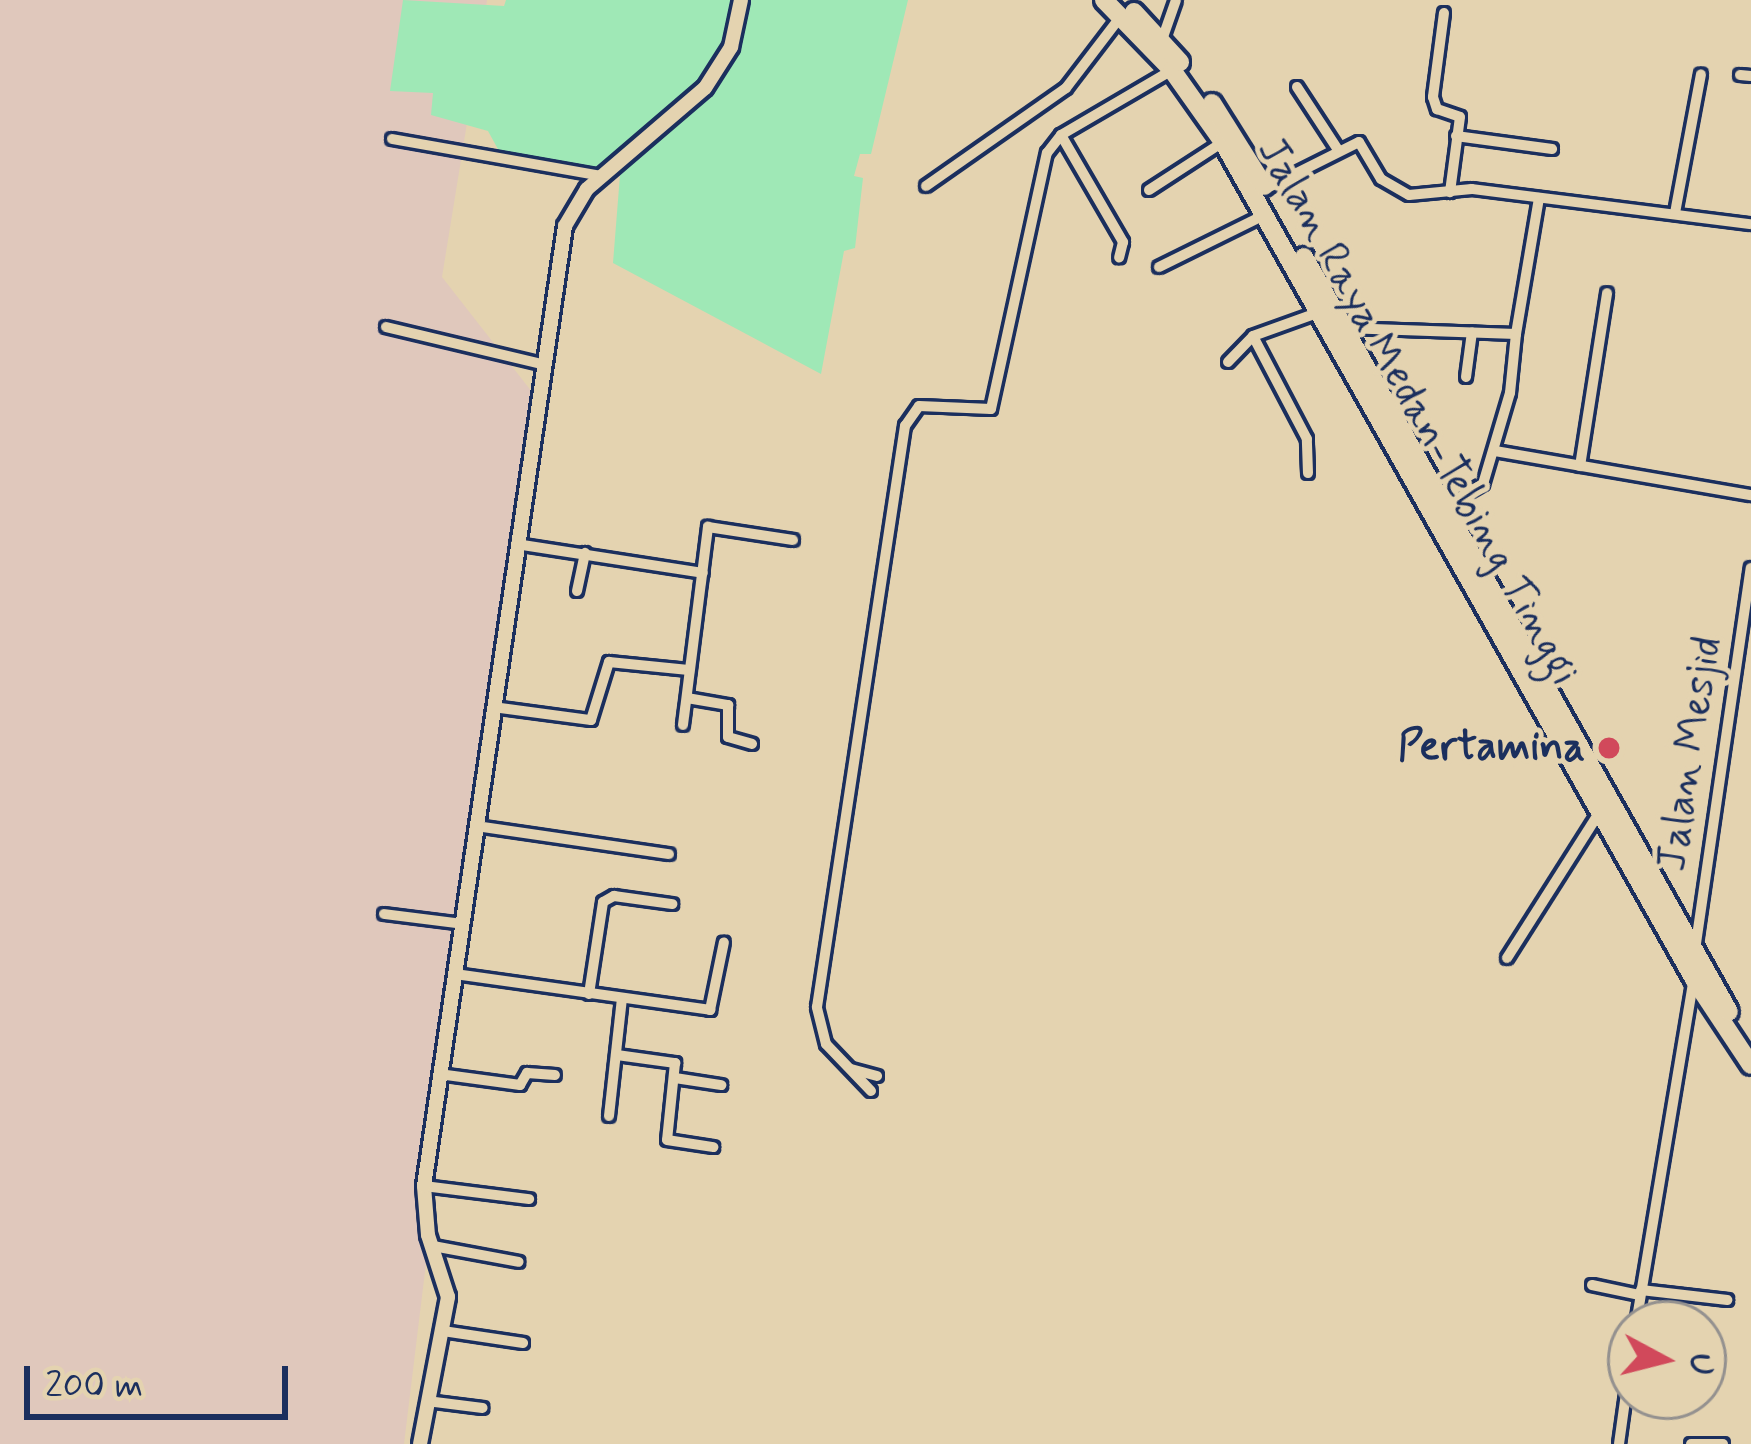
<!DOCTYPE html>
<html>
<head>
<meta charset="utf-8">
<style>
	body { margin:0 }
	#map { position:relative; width:1751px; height:1444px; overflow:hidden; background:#e4d3b0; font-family:Mynerve,sans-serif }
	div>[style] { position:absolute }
	.built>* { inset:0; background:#e0c8bc }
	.green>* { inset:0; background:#9fe8b6 }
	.roads { filter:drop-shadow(3px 0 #1b2f5e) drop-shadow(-3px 0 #1b2f5e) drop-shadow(0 3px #1b2f5e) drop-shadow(0 -3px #1b2f5e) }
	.street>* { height:10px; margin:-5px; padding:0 5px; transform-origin:5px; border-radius:5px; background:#e4d3b0 }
	.secondary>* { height:14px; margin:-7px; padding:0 7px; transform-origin:7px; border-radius:7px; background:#e4d3b0 }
	.highway>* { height:18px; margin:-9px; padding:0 9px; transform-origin:9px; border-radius:9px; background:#e4d3b0 }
	.dots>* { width:33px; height:33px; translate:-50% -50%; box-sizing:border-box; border:6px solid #e4d3b0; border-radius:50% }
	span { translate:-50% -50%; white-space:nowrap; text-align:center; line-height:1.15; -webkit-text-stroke:10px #e4d3b0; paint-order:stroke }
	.street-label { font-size:42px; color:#1b2f5e }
	.poi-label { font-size:42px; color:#1b2f5e; font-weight:700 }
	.right { translate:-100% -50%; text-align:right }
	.north { position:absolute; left:1607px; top:1300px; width:120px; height:120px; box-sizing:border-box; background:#e4d3b0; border:3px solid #94918f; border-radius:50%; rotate:97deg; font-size:33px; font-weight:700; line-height:48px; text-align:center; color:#1b2f5e }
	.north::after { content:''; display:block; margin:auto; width:42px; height:54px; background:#d1495b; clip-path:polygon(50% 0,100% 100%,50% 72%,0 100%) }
	.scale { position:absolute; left:24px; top:1366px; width:264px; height:54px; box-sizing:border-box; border:6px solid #1b2f5e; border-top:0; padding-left:15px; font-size:36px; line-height:42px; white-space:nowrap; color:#1b2f5e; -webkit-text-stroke:9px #e4d3b0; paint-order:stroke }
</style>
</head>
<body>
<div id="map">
	<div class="built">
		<i style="clip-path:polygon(0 0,487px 0,442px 277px,532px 392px,404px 1444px,0 1444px)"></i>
	</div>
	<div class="green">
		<i style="clip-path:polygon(403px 0,504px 6px,506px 0,908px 0,871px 154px,860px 154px,854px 176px,863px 178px,855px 248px,844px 251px,821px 374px,613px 263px,620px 175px,499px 151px,488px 131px,431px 115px,433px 93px,390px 91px)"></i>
	</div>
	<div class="roads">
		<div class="street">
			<i style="left:1444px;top:13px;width:85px;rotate:97.5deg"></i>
			<i style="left:1433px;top:97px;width:13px;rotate:72deg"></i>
			<i style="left:1437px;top:109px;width:24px;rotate:19deg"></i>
			<i style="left:1460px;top:117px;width:76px;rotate:97.6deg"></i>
			<i style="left:1162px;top:40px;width:42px;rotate:-70.7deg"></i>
			<i style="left:1740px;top:75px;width:11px;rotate:5deg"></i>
			<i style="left:1297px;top:87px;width:75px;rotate:56.9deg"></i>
			<i style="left:1061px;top:135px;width:124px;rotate:59.9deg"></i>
			<i style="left:1123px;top:242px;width:16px;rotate:104deg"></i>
			<i style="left:1456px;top:136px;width:97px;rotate:7.7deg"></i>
			<i style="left:392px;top:139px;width:213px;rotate:10deg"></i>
			<i style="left:926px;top:186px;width:171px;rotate:-35deg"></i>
			<i style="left:1066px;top:88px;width:91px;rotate:-52.6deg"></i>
			<i style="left:1265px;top:189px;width:105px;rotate:-26.6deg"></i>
			<i style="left:1359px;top:142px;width:43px;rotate:59.3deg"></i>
			<i style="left:1381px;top:179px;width:32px;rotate:30deg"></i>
			<i style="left:1409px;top:195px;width:63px;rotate:-5.4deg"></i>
			<i style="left:1472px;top:189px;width:281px;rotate:7.2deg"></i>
			<i style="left:1149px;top:190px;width:88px;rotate:-33deg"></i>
			<i style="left:1675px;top:213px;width:141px;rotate:-79.4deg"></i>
			<i style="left:1159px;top:267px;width:117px;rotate:-26.3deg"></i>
			<i style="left:386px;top:327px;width:163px;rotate:13.4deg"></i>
			<i style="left:1344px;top:328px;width:172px;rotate:2deg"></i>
			<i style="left:1516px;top:334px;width:138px;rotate:-80.4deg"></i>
			<i style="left:1228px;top:362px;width:36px;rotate:-46deg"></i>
			<i style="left:1466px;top:377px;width:45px;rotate:-82.4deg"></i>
			<i style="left:1495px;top:451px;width:260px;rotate:9.8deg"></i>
			<i style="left:1580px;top:466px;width:175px;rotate:-81.1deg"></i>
			<i style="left:1308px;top:473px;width:34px;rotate:-92deg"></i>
			<i style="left:1307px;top:439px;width:116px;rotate:-117.7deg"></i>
			<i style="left:1253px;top:336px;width:71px;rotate:-19.7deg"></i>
			<i style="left:1447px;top:505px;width:42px;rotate:-30.3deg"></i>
			<i style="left:1483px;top:484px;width:95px;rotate:-73.5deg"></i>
			<i style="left:1510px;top:393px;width:59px;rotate:-84.2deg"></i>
			<i style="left:516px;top:544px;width:189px;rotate:8.8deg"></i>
			<i style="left:577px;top:591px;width:39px;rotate:-78deg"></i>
			<i style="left:687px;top:698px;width:42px;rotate:9.7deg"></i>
			<i style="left:728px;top:705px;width:32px;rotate:90deg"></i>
			<i style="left:728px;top:737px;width:25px;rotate:16deg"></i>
			<i style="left:493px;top:707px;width:99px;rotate:7.6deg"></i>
			<i style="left:591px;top:720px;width:61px;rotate:-72.8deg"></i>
			<i style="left:609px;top:662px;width:80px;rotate:5.7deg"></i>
			<i style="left:683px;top:725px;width:200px;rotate:-82.8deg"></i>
			<i style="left:708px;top:527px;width:86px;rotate:8.7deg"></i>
			<i style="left:476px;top:826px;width:195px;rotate:8.3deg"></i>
			<i style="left:384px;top:914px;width:80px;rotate:7.2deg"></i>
			<i style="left:1695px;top:950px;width:386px;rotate:-81.7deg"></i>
			<i style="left:1507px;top:958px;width:175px;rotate:-57.6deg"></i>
			<i style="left:455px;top:974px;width:258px;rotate:8deg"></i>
			<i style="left:710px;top:1010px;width:69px;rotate:-78.4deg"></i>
			<i style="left:589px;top:994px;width:93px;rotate:-81.3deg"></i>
			<i style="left:603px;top:902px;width:13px;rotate:-29deg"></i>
			<i style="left:614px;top:896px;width:59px;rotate:7.9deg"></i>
			<i style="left:617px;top:1055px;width:59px;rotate:7.9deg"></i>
			<i style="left:675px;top:1063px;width:77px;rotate:95.9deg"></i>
			<i style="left:667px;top:1140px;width:47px;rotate:8.7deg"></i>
			<i style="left:851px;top:1069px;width:27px;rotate:15deg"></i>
			<i style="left:439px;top:1074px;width:82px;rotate:7.7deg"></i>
			<i style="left:520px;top:1085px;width:14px;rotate:-60deg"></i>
			<i style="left:527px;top:1073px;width:28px;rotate:4deg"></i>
			<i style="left:675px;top:1078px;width:47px;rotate:8.7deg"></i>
			<i style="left:871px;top:1091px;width:65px;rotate:-133.8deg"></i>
			<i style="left:826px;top:1044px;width:38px;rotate:-104deg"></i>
			<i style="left:817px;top:1007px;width:588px;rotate:-81.39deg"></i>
			<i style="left:905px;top:426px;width:24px;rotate:-55deg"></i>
			<i style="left:919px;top:406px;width:72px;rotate:2.4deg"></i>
			<i style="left:991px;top:409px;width:262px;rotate:-77.7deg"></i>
			<i style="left:1047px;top:153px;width:23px;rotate:-52deg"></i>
			<i style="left:1061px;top:135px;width:131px;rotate:-30.3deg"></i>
			<i style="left:609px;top:1116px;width:118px;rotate:-83.7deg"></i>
			<i style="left:424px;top:1186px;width:106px;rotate:7.1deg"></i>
			<i style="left:433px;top:1246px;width:87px;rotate:10.5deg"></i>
			<i style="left:1592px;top:1285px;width:49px;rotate:11.8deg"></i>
			<i style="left:1641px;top:1290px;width:87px;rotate:6.6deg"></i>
			<i style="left:1636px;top:1324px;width:350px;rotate:-80.5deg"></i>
			<i style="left:443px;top:1331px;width:81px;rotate:8.5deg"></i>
			<i style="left:427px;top:1401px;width:56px;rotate:7.1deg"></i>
			<i style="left:1619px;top:1444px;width:87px;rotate:-82.1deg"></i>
			<i style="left:1691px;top:1444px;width:32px"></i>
		</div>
		<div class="secondary">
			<i style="left:420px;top:1444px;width:150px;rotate:-79.2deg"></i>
			<i style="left:448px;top:1297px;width:65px;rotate:-107.9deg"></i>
			<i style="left:428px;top:1235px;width:49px;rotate:-94.7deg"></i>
			<i style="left:424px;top:1186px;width:970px;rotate:-81.64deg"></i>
			<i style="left:565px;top:226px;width:43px;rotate:-59.3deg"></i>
			<i style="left:587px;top:189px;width:155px;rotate:-40.6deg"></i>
			<i style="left:705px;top:88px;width:49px;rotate:-57.6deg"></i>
			<i style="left:731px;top:47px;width:48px;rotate:-78deg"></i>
		</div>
		<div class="highway">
			<i style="left:1104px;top:0;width:98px;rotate:45.8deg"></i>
			<i style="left:1172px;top:70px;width:88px;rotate:54.7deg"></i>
			<i style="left:1223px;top:142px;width:960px;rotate:60.63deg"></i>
			<i style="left:1694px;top:979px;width:103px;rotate:56.5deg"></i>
			<i style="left:1134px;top:12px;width:68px;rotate:47.4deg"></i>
			<i style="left:1212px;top:103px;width:98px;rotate:57.9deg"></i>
			<i style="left:1304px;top:257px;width:866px;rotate:60.62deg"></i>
		</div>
	</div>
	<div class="dots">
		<i style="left:1609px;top:748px;background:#d1495b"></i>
	</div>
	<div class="street-label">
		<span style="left:1417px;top:412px;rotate:61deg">Jalan Raya Medan-Tebing Tinggi</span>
		<span style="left:1691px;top:754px;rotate:-81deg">Jalan Mesjid</span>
	</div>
	<div class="poi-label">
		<span class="right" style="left:1585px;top:748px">Pertamina</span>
	</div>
	<div class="north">U</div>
	<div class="scale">200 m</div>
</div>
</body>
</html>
